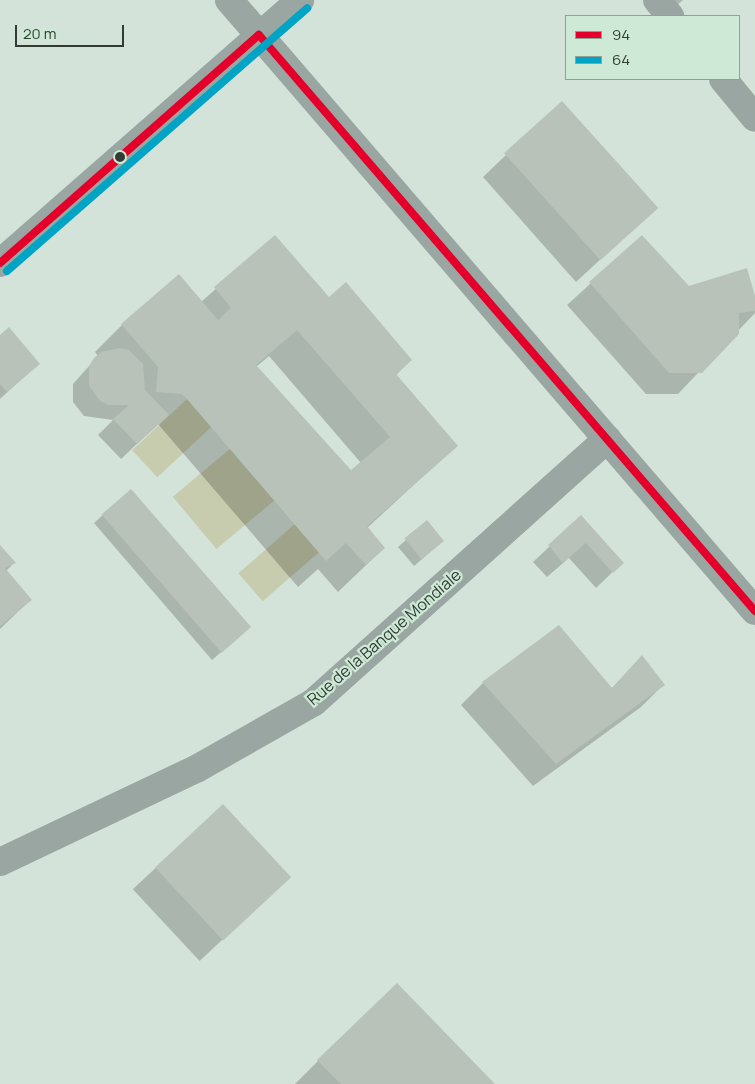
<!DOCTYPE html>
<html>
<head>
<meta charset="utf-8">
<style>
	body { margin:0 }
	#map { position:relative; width:755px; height:1084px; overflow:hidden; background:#d4e3d9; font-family:Manrope,sans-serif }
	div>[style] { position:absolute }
	.green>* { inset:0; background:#c6ccad; transform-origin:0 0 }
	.shadow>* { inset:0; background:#0003; transform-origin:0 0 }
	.building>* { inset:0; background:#b8c2b9; transform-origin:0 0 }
	.minor>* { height:28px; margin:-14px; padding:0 14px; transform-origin:14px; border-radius:14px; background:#99a6a1 }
	.bus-1>* { height:8px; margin:-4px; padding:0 4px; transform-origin:4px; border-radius:4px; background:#e4002b }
	.bus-2>* { height:8px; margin:-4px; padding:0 4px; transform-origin:4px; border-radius:4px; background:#02a4c6 }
	.dots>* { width:14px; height:14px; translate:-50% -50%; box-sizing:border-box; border:2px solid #cee9d6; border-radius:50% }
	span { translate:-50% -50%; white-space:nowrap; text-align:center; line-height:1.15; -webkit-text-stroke:4.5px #cee9d6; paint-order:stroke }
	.street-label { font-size:16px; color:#313b34 }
	.legend { position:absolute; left:565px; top:15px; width:175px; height:65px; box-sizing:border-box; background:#cee9d6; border:1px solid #8fa395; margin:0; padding:6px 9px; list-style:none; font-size:15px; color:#313b34 }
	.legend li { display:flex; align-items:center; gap:10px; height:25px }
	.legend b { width:25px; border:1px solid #8fa395 }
	.scale { position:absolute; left:15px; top:25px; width:109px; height:22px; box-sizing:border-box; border:2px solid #313b34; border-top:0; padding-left:6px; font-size:15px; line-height:18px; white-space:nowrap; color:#313b34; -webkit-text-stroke:4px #cee9d6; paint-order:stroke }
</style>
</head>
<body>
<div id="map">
	<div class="green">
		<i style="left:187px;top:399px;width:37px;height:75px;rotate:47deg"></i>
		<i style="left:231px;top:448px;width:68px;height:76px;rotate:50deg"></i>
		<i style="left:295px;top:524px;width:37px;height:75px;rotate:49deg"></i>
	</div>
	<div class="shadow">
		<i style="clip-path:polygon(672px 0,683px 0,677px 5px)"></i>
		<i style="clip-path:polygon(506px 155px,656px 208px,576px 282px,483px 177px)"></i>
		<i style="clip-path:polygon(evenodd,275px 237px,329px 299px,411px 360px,396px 375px,456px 446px,367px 528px,384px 548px,338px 592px,318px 569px,298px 587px,158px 424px,121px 459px,98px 435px,113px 420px,84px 416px,73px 402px,73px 384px,98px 356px,95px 352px,122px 325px,201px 302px,275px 237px,269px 356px,361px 463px,351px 472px,256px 367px,269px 356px)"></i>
		<i style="clip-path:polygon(642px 237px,688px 288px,755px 300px,755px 313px,678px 394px,646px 394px,567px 305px)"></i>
		<i style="clip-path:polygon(0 336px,38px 364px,0 399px)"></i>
		<i style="clip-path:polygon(131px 490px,241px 635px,212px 660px,94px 523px)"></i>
		<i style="clip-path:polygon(581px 517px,622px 563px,596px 588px,569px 558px,547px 577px,533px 562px)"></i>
		<i style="clip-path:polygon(406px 540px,443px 541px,414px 566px,398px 547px)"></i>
		<i style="clip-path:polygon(0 547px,14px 563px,6px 571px,30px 600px,0 629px)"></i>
		<i style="clip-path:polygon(642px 657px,663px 685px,641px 707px,533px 786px,461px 705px,483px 683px,611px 689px)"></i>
		<i style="left:222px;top:806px;width:98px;height:122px;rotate:47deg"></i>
		<i style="clip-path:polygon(318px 1061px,493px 1084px,295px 1084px)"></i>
	</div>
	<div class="building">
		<i style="left:562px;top:101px;width:144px;height:78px;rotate:48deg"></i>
		<i style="clip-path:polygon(evenodd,275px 235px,329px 297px,346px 282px,412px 360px,396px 374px,458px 446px,367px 526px,385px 548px,366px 565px,346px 543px,326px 561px,187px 399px,182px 394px,156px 392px,158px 367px,121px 324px,179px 274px,218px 320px,231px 308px,214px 287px,275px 235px,297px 330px,390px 437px,351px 470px,256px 365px,297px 330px)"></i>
		<i style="clip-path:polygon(642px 235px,689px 286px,747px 268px,755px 296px,755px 311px,739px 313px,739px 334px,702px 373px,669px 373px,589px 282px)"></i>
		<i style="clip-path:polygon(9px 327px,40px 364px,7px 392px,0 384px,0 335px)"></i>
		<i style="clip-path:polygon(119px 348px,129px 350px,143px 364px,145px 390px,169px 415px,137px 444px,113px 419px,129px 405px,109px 405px,100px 401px,89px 386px,89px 366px,94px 358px,101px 352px)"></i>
		<i style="left:131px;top:489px;width:183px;height:39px;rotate:49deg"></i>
		<i style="clip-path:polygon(581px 515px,624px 563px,613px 573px,586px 543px,563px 563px,548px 545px)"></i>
		<i style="left:427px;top:520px;width:27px;height:29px;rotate:51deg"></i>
		<i style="clip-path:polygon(0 545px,16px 563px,5px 568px,32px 600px,0 626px)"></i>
		<i style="clip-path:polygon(559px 625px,612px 688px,642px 655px,665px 685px,556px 764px,482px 682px)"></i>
		<i style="left:223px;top:804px;width:100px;height:93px;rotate:47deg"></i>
		<i style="clip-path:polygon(397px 983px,495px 1084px,341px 1084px,317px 1060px)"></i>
	</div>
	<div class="minor">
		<i style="left:229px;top:0;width:806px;rotate:49.28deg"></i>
		<i style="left:657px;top:0;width:21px;rotate:51deg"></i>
		<i style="left:723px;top:79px;width:50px;rotate:50.6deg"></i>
		<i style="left:0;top:263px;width:399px;rotate:-41.2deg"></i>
		<i style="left:0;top:862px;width:219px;rotate:-25.4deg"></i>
		<i style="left:198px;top:768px;width:133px;rotate:-29.6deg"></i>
		<i style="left:314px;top:702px;width:394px;rotate:-41.9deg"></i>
	</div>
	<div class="bus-1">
		<i style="left:0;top:263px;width:345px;rotate:-41.4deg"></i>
		<i style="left:259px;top:35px;width:760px;rotate:49.27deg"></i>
	</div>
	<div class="bus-2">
		<i style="left:7px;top:271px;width:399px;rotate:-41.2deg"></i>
	</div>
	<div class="dots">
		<i style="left:120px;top:157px;background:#313b34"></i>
	</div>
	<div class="street-label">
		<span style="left:384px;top:637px;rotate:-41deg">Rue de la Banque Mondiale</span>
	</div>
	<ul class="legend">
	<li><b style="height:6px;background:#e4002b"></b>94</li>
	<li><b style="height:6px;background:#02a4c6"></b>64</li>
	</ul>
	<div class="scale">20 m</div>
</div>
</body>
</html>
